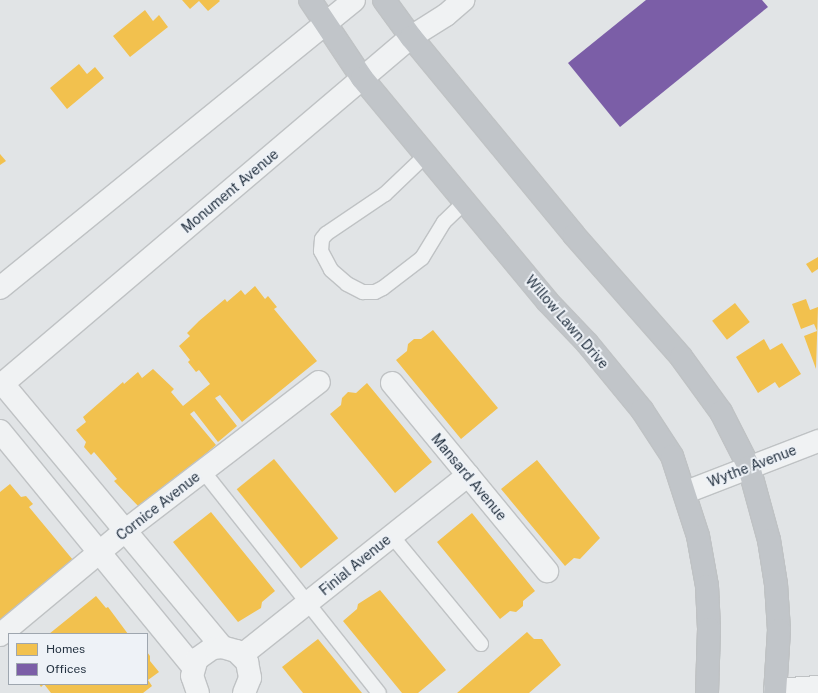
<!DOCTYPE html>
<html>
<head>
<meta charset="utf-8">
<style>
	body { margin:0 }
	#map { position:relative; width:818px; height:693px; overflow:hidden; background:#e1e4e6; font-family:"Public Sans",sans-serif }
	div>[style] { position:absolute }
	.homes>* { inset:0; background:#f2c14e; transform-origin:0 0 }
	.offices>* { inset:0; background:#7b5ea7 }
	.roads { filter:drop-shadow(1px 0 #bfc2c4) drop-shadow(-1px 0 #bfc2c4) drop-shadow(0 1px #bfc2c4) drop-shadow(0 -1px #bfc2c4) }
	.service>* { height:14px; margin:-7px; padding:0 7px; transform-origin:7px; border-radius:7px; background:#f0f2f3 }
	.minor>* { height:22px; margin:-11px; padding:0 11px; transform-origin:11px; border-radius:11px; background:#f0f2f3 }
	.tertiary>* { height:22px; margin:-11px; padding:0 11px; transform-origin:11px; border-radius:11px; background:#f0f2f3 }
	.secondary>* { height:22px; margin:-11px; padding:0 11px; transform-origin:11px; border-radius:11px; background:#c1c5c9 }
	span { translate:-50% -50%; white-space:nowrap; text-align:center; line-height:1.15; -webkit-text-stroke:4px #eef2f7; paint-order:stroke }
	.street-label { font-size:14px; color:#253342 }
	.legend { position:absolute; left:8px; top:633px; width:140px; height:52px; box-sizing:border-box; background:#eef2f7; border:1px solid #9ea6af; margin:0; padding:5px 7px; list-style:none; font-size:12px; color:#253342 }
	.legend li { display:flex; align-items:center; gap:8px; height:20px }
	.legend b { width:20px; border:1px solid #9ea6af }
</style>
</head>
<body>
<div id="map">
	<div class="homes">
		<i style="clip-path:polygon(182px 0,219px 0,220px 1px,208px 11px,199px 1px,190px 9px)"></i>
		<i style="clip-path:polygon(145px 10px,153px 21px,159px 15px,168px 27px,130px 57px,113px 36px)"></i>
		<i style="clip-path:polygon(79px 64px,87px 74px,95px 67px,104px 78px,67px 109px,50px 88px)"></i>
		<i style="clip-path:polygon(0 154px,6px 161px,0 165px)"></i>
		<i style="clip-path:polygon(818px 257px,818px 269px,812px 273px,806px 264px)"></i>
		<i style="clip-path:polygon(255px 286px,265px 299px,268px 296px,277px 307px,274px 309px,317px 361px,242px 422px,220px 395px,215px 398px,237px 426px,218px 442px,194px 411px,190px 414px,216px 445px,141px 509px,114px 481px,117px 479px,94px 452px,91px 455px,84px 447px,86px 442px,76px 430px,86px 422px,83px 417px,123px 382px,124px 384px,138px 372px,142px 378px,153px 369px,174px 389px,171px 392px,183px 406px,210px 384px,199px 370px,196px 372px,188px 362px,190px 360px,179px 346px,190px 336px,187px 333px,199px 321px,225px 299px,227px 302px,241px 290px,245px 295px)"></i>
		<i style="clip-path:polygon(806px 299px,810px 310px,818px 307px,816px 369px,804px 336px,817px 331px,814px 324px,801px 329px,792px 304px)"></i>
		<i style="left:735px;top:303px;width:24px;height:29px;rotate:52deg"></i>
		<i style="clip-path:polygon(433px 330px,498px 408px,461px 439px,396px 360px,407px 351px,408px 344px,414px 339px,421px 339px)"></i>
		<i style="clip-path:polygon(764px 339px,770px 350px,782px 343px,801px 374px,779px 388px,775px 382px,758px 393px,736px 357px)"></i>
		<i style="clip-path:polygon(367px 383px,432px 462px,395px 493px,330px 414px,341px 405px,342px 398px,348px 392px,356px 393px)"></i>
		<i style="left:274px;top:459px;width:102px;height:48px;rotate:51deg"></i>
		<i style="clip-path:polygon(537px 460px,600px 538px,580px 559px,574px 558px,565px 566px,501px 489px)"></i>
		<i style="clip-path:polygon(10px 484px,21px 497px,26px 496px,33px 504px,29px 507px,73px 560px,0 620px,0 492px)"></i>
		<i style="clip-path:polygon(211px 512px,275px 591px,262px 602px,261px 608px,238px 622px,173px 542px)"></i>
		<i style="clip-path:polygon(472px 513px,535px 591px,523px 601px,523px 606px,516px 612px,510px 611px,500px 619px,437px 542px)"></i>
		<i style="clip-path:polygon(380px 590px,446px 670px,418px 693px,402px 693px,343px 621px,357px 609px,358px 604px)"></i>
		<i style="clip-path:polygon(96px 596px,106px 608px,108px 607px,128px 634px,49px 634px)"></i>
		<i style="clip-path:polygon(527px 632px,534px 639px,542px 639px,561px 665px,529px 693px,457px 693px)"></i>
		<i style="clip-path:polygon(318px 639px,362px 693px,303px 693px,282px 667px)"></i>
		<i style="clip-path:polygon(147px 652px,150px 656px,150px 661px,159px 672px,148px 680px,152px 686px,143px 693px,51px 693px,44px 684px,41px 687px,39px 684px,147px 684px)"></i>
	</div>
	<div class="offices">
		<i style="clip-path:polygon(646px 0,762px 0,768px 7px,620px 127px,568px 63px)"></i>
	</div>
	<div class="roads">
		<div class="service">
			<i style="left:426px;top:155px;width:57px;rotate:136.4deg"></i>
			<i style="left:385px;top:194px;width:71px;rotate:145.9deg"></i>
			<i style="left:326px;top:234px;width:6px;rotate:129deg"></i>
			<i style="left:322px;top:239px;width:12px;rotate:95deg"></i>
			<i style="left:321px;top:251px;width:21px;rotate:62deg"></i>
			<i style="left:331px;top:270px;width:21px;rotate:41deg"></i>
			<i style="left:347px;top:284px;width:18px;rotate:27deg"></i>
			<i style="left:363px;top:292px;width:12px"></i>
			<i style="left:375px;top:292px;width:9px;rotate:-27deg"></i>
			<i style="left:383px;top:288px;width:49px;rotate:-37.6deg"></i>
			<i style="left:422px;top:258px;width:42px;rotate:-58.6deg"></i>
			<i style="left:444px;top:222px;width:29px;rotate:-44deg"></i>
			<i style="left:203px;top:471px;width:283px;rotate:51.6deg"></i>
			<i style="left:392px;top:536px;width:140px;rotate:50.5deg"></i>
		</div>
		<div class="minor">
			<i style="left:392px;top:383px;width:244px;rotate:50.5deg"></i>
			<i style="left:3px;top:384px;width:342px;rotate:50.2deg"></i>
			<i style="left:0;top:431px;width:305px;rotate:50.7deg"></i>
			<i style="left:686px;top:492px;width:142px;rotate:-21.1deg"></i>
			<i style="left:0;top:635px;width:164px;rotate:-39.8deg"></i>
			<i style="left:126px;top:530px;width:243px;rotate:-37.5deg"></i>
			<i style="left:242px;top:655px;width:289px;rotate:-38.5deg"></i>
			<i style="left:775px;top:690px;width:43px;rotate:-4deg"></i>
			<i style="left:198px;top:693px;width:18px;rotate:-109deg"></i>
			<i style="left:192px;top:676px;width:18px;rotate:-74deg"></i>
			<i style="left:197px;top:659px;width:19px;rotate:-35deg"></i>
			<i style="left:213px;top:648px;width:9px;rotate:-6deg"></i>
			<i style="left:222px;top:647px;width:15px;rotate:16deg"></i>
			<i style="left:236px;top:651px;width:16px;rotate:45deg"></i>
			<i style="left:247px;top:662px;width:16px;rotate:79deg"></i>
			<i style="left:250px;top:678px;width:16px;rotate:112deg"></i>
		</div>
		<div class="tertiary">
			<i style="left:0;top:288px;width:456px;rotate:-39.1deg"></i>
			<i style="left:0;top:386px;width:539px;rotate:-40.34deg"></i>
			<i style="left:411px;top:37px;width:41px;rotate:-32.2deg"></i>
			<i style="left:446px;top:15px;width:23px;rotate:-41deg"></i>
		</div>
		<div class="secondary">
			<i style="left:310px;top:0;width:94px;rotate:56.3deg"></i>
			<i style="left:362px;top:78px;width:290px;rotate:50.3deg"></i>
			<i style="left:547px;top:301px;width:58px;rotate:46.4deg"></i>
			<i style="left:587px;top:343px;width:87px;rotate:50.6deg"></i>
			<i style="left:642px;top:410px;width:55px;rotate:56.9deg"></i>
			<i style="left:672px;top:456px;width:84px;rotate:72deg"></i>
			<i style="left:698px;top:536px;width:51px;rotate:79.8deg"></i>
			<i style="left:707px;top:586px;width:43px;rotate:87.3deg"></i>
			<i style="left:709px;top:629px;width:64px;rotate:91.8deg"></i>
			<i style="left:384px;top:0;width:46px;rotate:53.9deg"></i>
			<i style="left:411px;top:37px;width:256px;rotate:50.5deg"></i>
			<i style="left:574px;top:235px;width:162px;rotate:48.7deg"></i>
			<i style="left:681px;top:357px;width:68px;rotate:54deg"></i>
			<i style="left:721px;top:412px;width:62px;rotate:63deg"></i>
			<i style="left:749px;top:467px;width:76px;rotate:74.7deg"></i>
			<i style="left:769px;top:540px;width:45px;rotate:81deg"></i>
			<i style="left:776px;top:584px;width:46px;rotate:86.3deg"></i>
			<i style="left:779px;top:630px;width:63px;rotate:93.6deg"></i>
		</div>
	</div>
	<div class="street-label">
		<span style="left:230px;top:191px;rotate:-40deg">Monument Avenue</span>
		<span style="left:567px;top:322px;rotate:49deg">Willow Lawn Drive</span>
		<span style="left:752px;top:466px;rotate:-21deg">Wythe Avenue</span>
		<span style="left:469px;top:477px;rotate:50deg">Mansard Avenue</span>
		<span style="left:158px;top:506px;rotate:-38deg">Cornice Avenue</span>
		<span style="left:355px;top:565px;rotate:-39deg">Finial Avenue</span>
	</div>
	<ul class="legend">
	<li><b style="height:11px;background:#f2c14e"></b>Homes</li>
	<li><b style="height:11px;background:#7b5ea7"></b>Offices</li>
	</ul>
</div>
</body>
</html>
